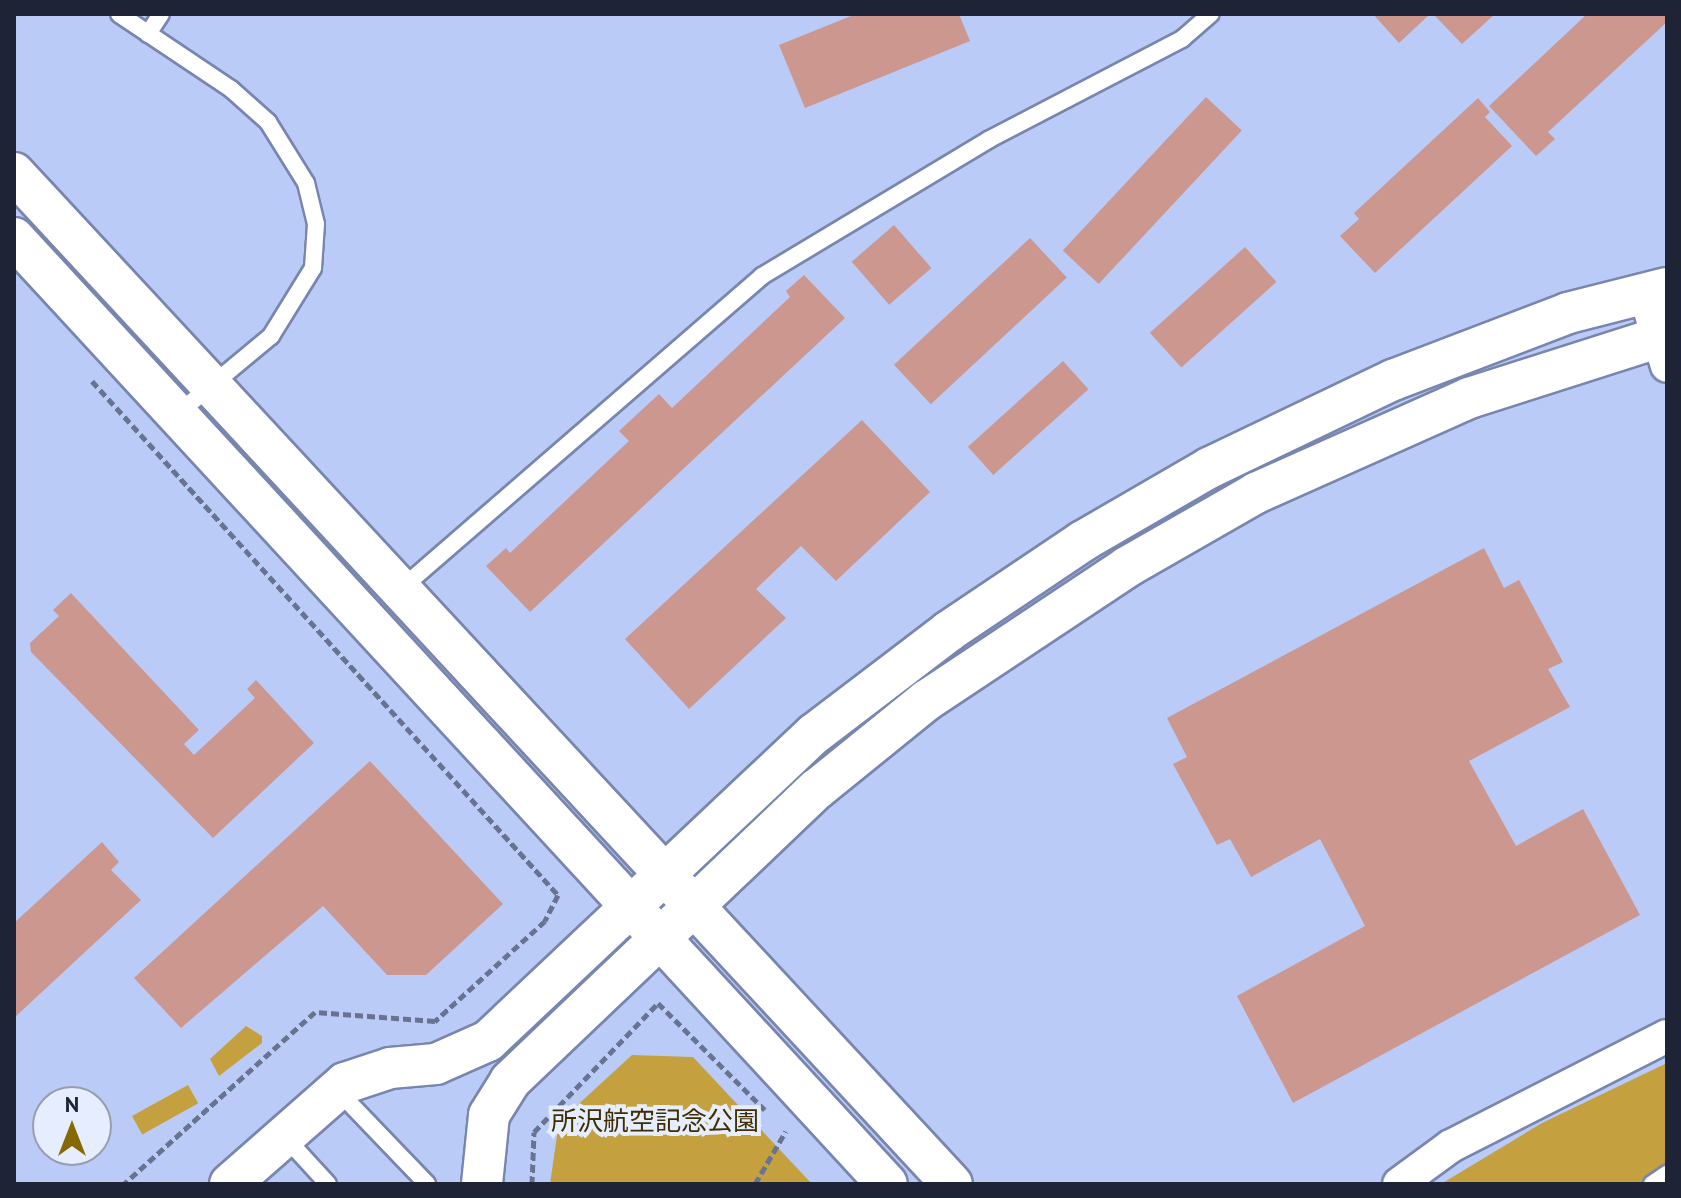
<!DOCTYPE html>
<html>
<head>
<meta charset="utf-8">
<style>
	body { margin:0 }
	#map { position:relative; width:1681px; height:1198px; overflow:hidden; background:#bbcbf7; font-family:"PT Sans","Noto Sans JP",sans-serif }
	div>[style] { position:absolute }
	.green>* { inset:0; background:#c4a03e; transform-origin:0 0 }
	.building>* { inset:0; background:#cc978f; transform-origin:0 0 }
	.path>* { height:5px; margin-top:-2.5px; transform-origin:0; background:repeating-linear-gradient(90deg,#687391 0 8px,transparent 0 12px) }
	.roads { filter:drop-shadow(2px 0 #7886af) drop-shadow(-2px 0 #7886af) drop-shadow(0 2px #7886af) drop-shadow(0 -2px #7886af) }
	.service>* { height:16px; margin:-8px; padding:0 8px; transform-origin:8px; border-radius:8px; background:#fff }
	.minor>* { height:32px; margin:-16px; padding:0 16px; transform-origin:16px; border-radius:16px; background:#fff }
	.tertiary>* { height:40px; margin:-20px; padding:0 20px; transform-origin:20px; border-radius:20px; background:#fff }
	span { translate:-50% -50%; white-space:nowrap; text-align:center; line-height:1.15; -webkit-text-stroke:8px #e6edff; paint-order:stroke }
	.park-label { font-size:26px; color:#3f2f00 }
	.frame { position:absolute; inset:0; border:16px solid #1e2435; pointer-events:none }
	.north { position:absolute; left:32px; top:1086px; width:80px; height:80px; box-sizing:border-box; background:#e6edff; border:2px solid #969dae; border-radius:50%; rotate:0deg; font-size:22px; font-weight:700; line-height:32px; text-align:center; color:#1e2435 }
	.north::after { content:''; display:block; margin:auto; width:28px; height:36px; background:#866904; clip-path:polygon(50% 0,100% 100%,50% 72%,0 100%) }
</style>
</head>
<body>
<div id="map">
	<div class="green">
		<i style="clip-path:polygon(246px 1026px,262px 1036px,262px 1043px,219px 1076px,210px 1059px)"></i>
		<i style="clip-path:polygon(632px 1055px,693px 1057px,812px 1184px,550px 1184px,559px 1122px)"></i>
		<i style="clip-path:polygon(1667px 1063px,1667px 1184px,1441px 1184px,1542px 1123px)"></i>
		<i style="left:188px;top:1085px;width:21px;height:64px;rotate:61deg"></i>
	</div>
	<div class="building">
		<i style="clip-path:polygon(856px 14px,959px 14px,970px 41px,805px 108px,779px 45px)"></i>
		<i style="clip-path:polygon(1373px 14px,1430px 14px,1399px 43px)"></i>
		<i style="clip-path:polygon(1433px 14px,1495px 14px,1462px 44px)"></i>
		<i style="clip-path:polygon(1587px 14px,1667px 14px,1667px 22px,1548px 132px,1555px 139px,1536px 156px,1489px 106px)"></i>
		<i style="left:1206px;top:97px;width:49px;height:210px;rotate:43deg"></i>
		<i style="clip-path:polygon(1478px 98px,1490px 112px,1485px 117px,1512px 146px,1375px 273px,1340px 236px,1359px 219px,1354px 213px)"></i>
		<i style="left:894px;top:225px;width:57px;height:56px;rotate:49deg"></i>
		<i style="left:1030px;top:238px;width:54px;height:186px;rotate:47deg"></i>
		<i style="left:1245px;top:247px;width:47px;height:128px;rotate:48deg"></i>
		<i style="clip-path:polygon(804px 275px,845px 318px,530px 612px,486px 566px,506px 548px,510px 553px,629px 441px,619px 431px,659px 394px,672px 408px,790px 297px,786px 291px)"></i>
		<i style="left:1063px;top:361px;width:38px;height:128px;rotate:48deg"></i>
		<i style="clip-path:polygon(862px 420px,930px 492px,836px 581px,801px 546px,756px 589px,786px 618px,689px 709px,625px 639px)"></i>
		<i style="clip-path:polygon(1484px 548px,1504px 588px,1519px 580px,1563px 662px,1548px 669px,1570px 707px,1469px 761px,1516px 846px,1583px 809px,1640px 915px,1293px 1103px,1237px 996px,1365px 926px,1320px 839px,1251px 877px,1230px 839px,1217px 845px,1173px 764px,1187px 757px,1167px 718px)"></i>
		<i style="clip-path:polygon(71px 593px,199px 730px,184px 744px,194px 755px,255px 698px,247px 689px,256px 680px,314px 743px,213px 838px,31px 652px,30px 643px,59px 616px,53px 610px)"></i>
		<i style="clip-path:polygon(370px 761px,503px 904px,426px 975px,387px 975px,323px 906px,181px 1028px,134px 978px)"></i>
		<i style="clip-path:polygon(102px 842px,119px 862px,111px 870px,141px 900px,14px 1018px,14px 923px)"></i>
	</div>
	<div class="path">
		<i style="left:92px;top:381px;width:694px;rotate:47.8deg"></i>
		<i style="left:558px;top:895px;width:29px;rotate:117deg"></i>
		<i style="left:545px;top:921px;width:149px;rotate:137.7deg"></i>
		<i style="left:435px;top:1021px;width:120px;rotate:-175.7deg"></i>
		<i style="left:315px;top:1012px;width:257px;rotate:138deg"></i>
		<i style="left:532px;top:1184px;width:52px;rotate:-87.8deg"></i>
		<i style="left:534px;top:1132px;width:179px;rotate:-46.1deg"></i>
		<i style="left:658px;top:1003px;width:151px;rotate:45deg"></i>
		<i style="left:755px;top:1184px;width:61px;rotate:-59.7deg"></i>
	</div>
	<div class="roads">
		<div class="service">
			<i style="left:119px;top:14px;width:135px;rotate:33.8deg"></i>
			<i style="left:231px;top:89px;width:50px;rotate:41.7deg"></i>
			<i style="left:268px;top:122px;width:72px;rotate:58.1deg"></i>
			<i style="left:306px;top:183px;width:42px;rotate:76.3deg"></i>
			<i style="left:316px;top:224px;width:44px;rotate:93.9deg"></i>
			<i style="left:313px;top:268px;width:80px;rotate:121.7deg"></i>
			<i style="left:271px;top:336px;width:122px;rotate:140.3deg"></i>
			<i style="left:148px;top:34px;width:24px;rotate:-57deg"></i>
			<i style="left:402px;top:588px;width:476px;rotate:-40.9deg"></i>
			<i style="left:762px;top:276px;width:264px;rotate:-31deg"></i>
			<i style="left:988px;top:140px;width:219px;rotate:-27.5deg"></i>
			<i style="left:1182px;top:39px;width:38px;rotate:-41deg"></i>
			<i style="left:337px;top:1090px;width:130px;rotate:46.2deg"></i>
			<i style="left:284px;top:1136px;width:65px;rotate:47.5deg"></i>
			<i style="left:1652px;top:1184px;width:18px;rotate:-34deg"></i>
		</div>
		<div class="minor">
			<i style="left:1645px;top:295px;width:74px;rotate:72.8deg"></i>
			<i style="left:1399px;top:1184px;width:64px;rotate:-36.2deg"></i>
			<i style="left:1451px;top:1146px;width:242px;rotate:-27deg"></i>
		</div>
		<div class="tertiary">
			<i style="left:14px;top:173px;width:1379px;rotate:47.15deg"></i>
			<i style="left:14px;top:238px;width:1287px;rotate:47.3deg"></i>
			<i style="left:230px;top:1184px;width:153px;rotate:-41.3deg"></i>
			<i style="left:345px;top:1083px;width:47px;rotate:-18.4deg"></i>
			<i style="left:390px;top:1068px;width:46px;rotate:-5deg"></i>
			<i style="left:436px;top:1064px;width:57px;rotate:-23.9deg"></i>
			<i style="left:488px;top:1041px;width:448px;rotate:-43.3deg"></i>
			<i style="left:814px;top:734px;width:170px;rotate:-37.3deg"></i>
			<i style="left:949px;top:631px;width:161px;rotate:-33.9deg"></i>
			<i style="left:1083px;top:541px;width:146px;rotate:-30.1deg"></i>
			<i style="left:1209px;top:468px;width:204px;rotate:-25.6deg"></i>
			<i style="left:1393px;top:380px;width:187px;rotate:-20.9deg"></i>
			<i style="left:1568px;top:313px;width:102px;rotate:-14.2deg"></i>
			<i style="left:482px;top:1184px;width:69px;rotate:-84.2deg"></i>
			<i style="left:489px;top:1115px;width:40px;rotate:-58deg"></i>
			<i style="left:510px;top:1081px;width:424px;rotate:-43.6deg"></i>
			<i style="left:817px;top:789px;width:141px;rotate:-39deg"></i>
			<i style="left:927px;top:700px;width:240px;rotate:-33.6deg"></i>
			<i style="left:1127px;top:567px;width:149px;rotate:-29.8deg"></i>
			<i style="left:1256px;top:493px;width:233px;rotate:-24deg"></i>
			<i style="left:1469px;top:398px;width:208px;rotate:-17.7deg"></i>
		</div>
	</div>
	<div class="park-label">
		<span style="left:655px;top:1121px">所沢航空記念公園</span>
	</div>
	<div class="frame"></div>
	<div class="north">N</div>
</div>
</body>
</html>
